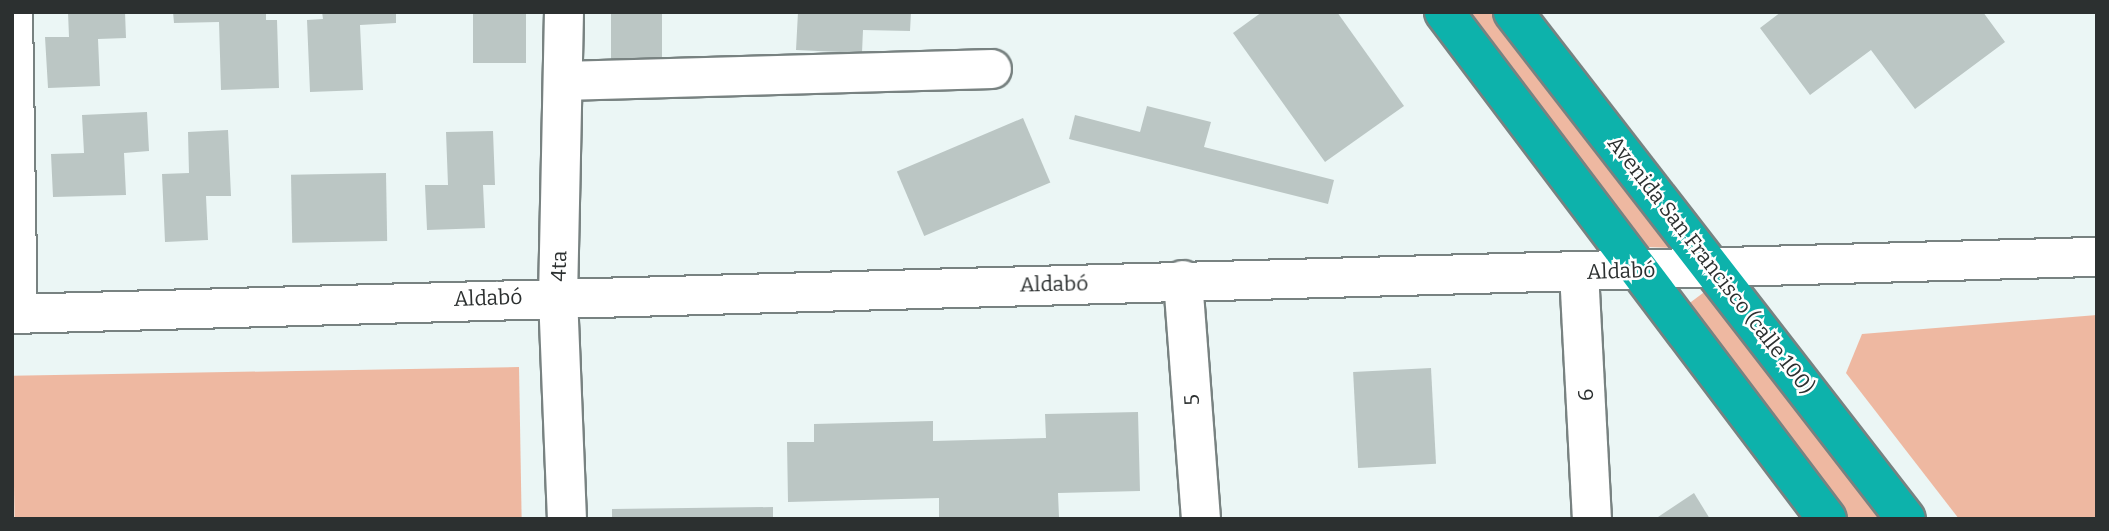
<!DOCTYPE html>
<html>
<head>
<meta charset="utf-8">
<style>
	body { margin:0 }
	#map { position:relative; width:2109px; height:531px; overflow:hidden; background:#ebf6f5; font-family:Bitter,serif }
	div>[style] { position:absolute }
	.green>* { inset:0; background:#eeb8a1; transform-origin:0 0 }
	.building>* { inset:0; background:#bbc6c4; transform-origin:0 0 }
	.roads { filter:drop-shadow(2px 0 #788281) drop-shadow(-2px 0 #788281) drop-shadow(0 2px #788281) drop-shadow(0 -2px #788281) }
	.street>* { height:38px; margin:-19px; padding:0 19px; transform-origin:19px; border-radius:19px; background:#fff }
	.secondary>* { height:38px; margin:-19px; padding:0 19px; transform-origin:19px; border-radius:19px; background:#fff }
	.highway>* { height:38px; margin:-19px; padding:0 19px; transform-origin:19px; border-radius:19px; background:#0db2ab }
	span { translate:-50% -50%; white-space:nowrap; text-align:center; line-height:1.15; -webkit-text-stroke:5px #fff; paint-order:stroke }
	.street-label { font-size:21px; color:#2c3030 }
	.frame { position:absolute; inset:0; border:14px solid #2c3030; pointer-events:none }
</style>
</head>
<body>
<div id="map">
	<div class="green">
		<i style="clip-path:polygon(1471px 12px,1498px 12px,1675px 248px,1646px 247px)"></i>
		<i style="left:1707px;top:290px;width:287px;height:28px;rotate:53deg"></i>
		<i style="clip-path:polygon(2097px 315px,2097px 519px,1959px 519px,1846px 373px,1862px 334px)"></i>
		<i style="left:519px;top:367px;width:152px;height:507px;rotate:89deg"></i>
	</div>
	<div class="building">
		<i style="clip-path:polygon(68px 12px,125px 12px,126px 38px,98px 39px,100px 86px,48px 88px,45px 37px,69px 37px)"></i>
		<i style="clip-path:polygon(173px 12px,266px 12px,266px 20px,277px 20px,279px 88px,221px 90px,219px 22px,174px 23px)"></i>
		<i style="clip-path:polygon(322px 12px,396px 12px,396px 23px,360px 25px,363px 90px,310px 92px,307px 20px,323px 19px)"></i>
		<i style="left:473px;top:12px;width:53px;height:51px"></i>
		<i style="left:611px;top:12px;width:51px;height:53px"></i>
		<i style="clip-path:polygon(798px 12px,911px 12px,910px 31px,863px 30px,862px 53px,796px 50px)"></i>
		<i style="clip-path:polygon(1262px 12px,1337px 12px,1404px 106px,1325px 162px,1233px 33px)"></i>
		<i style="clip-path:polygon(1781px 12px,1983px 12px,2005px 42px,1915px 109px,1871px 50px,1810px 95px,1760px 28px)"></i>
		<i style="clip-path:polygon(1147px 106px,1211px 122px,1204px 147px,1334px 180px,1328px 204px,1069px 139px,1075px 115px,1140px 132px)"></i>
		<i style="clip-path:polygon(147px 112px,149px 151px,124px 153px,126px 195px,53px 197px,51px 154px,84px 153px,82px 115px)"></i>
		<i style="left:1023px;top:118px;width:70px;height:137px;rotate:67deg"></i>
		<i style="clip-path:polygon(228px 130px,231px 196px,206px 196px,208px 240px,165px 242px,162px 174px,189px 173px,188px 132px)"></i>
		<i style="clip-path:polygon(493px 131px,495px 185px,483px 185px,485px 228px,427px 230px,425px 185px,448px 185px,446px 132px)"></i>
		<i style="left:386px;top:173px;width:68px;height:95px;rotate:89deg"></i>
		<i style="left:1431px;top:368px;width:96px;height:78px;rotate:87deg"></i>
		<i style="clip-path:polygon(1138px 412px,1140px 491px,1058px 493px,1059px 517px,939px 519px,939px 498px,788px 502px,787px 442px,814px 442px,814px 424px,933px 421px,933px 441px,1046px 438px,1045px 414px)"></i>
		<i style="clip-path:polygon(1694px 493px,1710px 519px,1655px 519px)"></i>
		<i style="clip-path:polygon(773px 507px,773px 519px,612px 519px,612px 509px)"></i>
	</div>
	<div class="roads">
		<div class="street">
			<i style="left:13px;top:12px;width:302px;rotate:89.1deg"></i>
			<i style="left:564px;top:12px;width:284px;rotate:91.2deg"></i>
			<i style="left:558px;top:296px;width:223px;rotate:87.7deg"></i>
			<i style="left:564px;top:81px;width:428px;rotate:-1.6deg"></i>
			<i style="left:1579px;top:272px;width:247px;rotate:87deg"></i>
			<i style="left:1183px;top:280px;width:240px;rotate:85.7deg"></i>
		</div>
		<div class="secondary">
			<i style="left:12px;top:314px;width:2086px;rotate:-1.57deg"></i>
		</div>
		<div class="highway">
			<i style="left:1444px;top:12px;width:635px;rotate:52.93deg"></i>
			<i style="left:1513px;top:12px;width:641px;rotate:52.22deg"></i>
		</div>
	</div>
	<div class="street-label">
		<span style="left:1711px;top:265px;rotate:52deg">Avenida San Francisco (calle 100)</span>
		<span style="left:559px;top:266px;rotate:-88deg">4ta</span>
		<span style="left:1621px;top:271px;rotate:-2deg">Aldabó</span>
		<span style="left:1054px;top:284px;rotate:-1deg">Aldabó</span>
		<span style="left:488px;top:298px;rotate:-2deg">Aldabó</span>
		<span style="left:1586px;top:395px;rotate:-93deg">6</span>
		<span style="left:1192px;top:400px;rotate:-94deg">5</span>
	</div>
	<div class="frame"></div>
</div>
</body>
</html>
